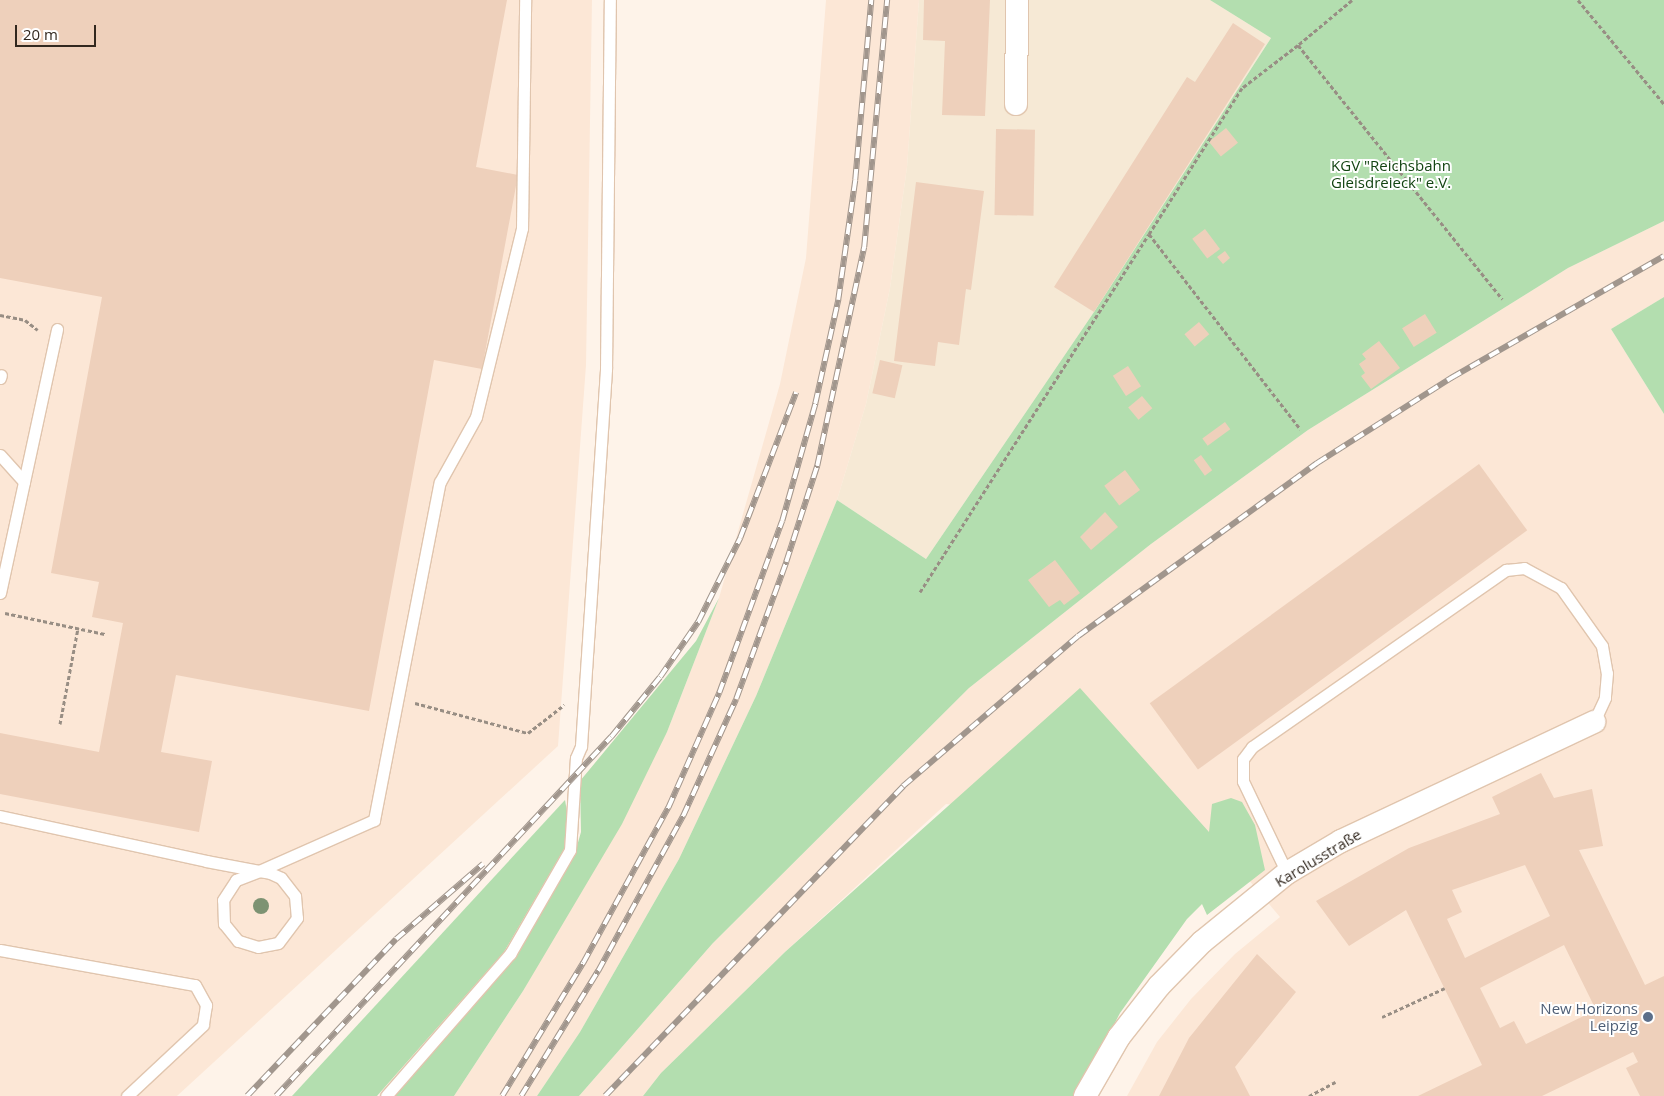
<!DOCTYPE html>
<html>
<head>
<meta charset="utf-8">
<style>
	body { margin:0 }
	#map { position:relative; width:1664px; height:1096px; overflow:hidden; background:#fef3e9; font-family:"Open Sans",sans-serif }
	div>[style] { position:absolute }
	.built>* { inset:0; background:#fce7d6 }
	.industrial>* { inset:0; background:#f6e9d5 }
	.green>* { inset:0; background:#b3deaf }
	.building>* { inset:0; background:#eed0bb; transform-origin:0 0 }
	.path>* { height:3px; margin-top:-1.5px; transform-origin:0; background:repeating-linear-gradient(90deg,#988e84 0 4px,transparent 0 6.5px) }
	.roads { filter:drop-shadow(1px 0 #e0c5ae) drop-shadow(-1px 0 #e0c5ae) drop-shadow(0 1px #e0c5ae) drop-shadow(0 -1px #e0c5ae) }
	.lane>* { height:11px; margin:-5.5px; padding:0 5.5px; transform-origin:5.5px; border-radius:5.5px; background:#fff }
	.street>* { height:22px; margin:-11px; padding:0 11px; transform-origin:11px; border-radius:11px; background:#fff }
	.rail>* { height:5.5px; margin-top:-2.75px; transform-origin:0; background:repeating-linear-gradient(90deg,#fff 0 11px,#a1968d 0 22px); box-sizing:border-box; border-block:1px solid #a1968d }
	.trees>* { width:16px; height:16px; margin:-8px; border-radius:50%; background:#7d9373 }
	.dots>* { width:14px; height:14px; translate:-50% -50%; box-sizing:border-box; border:2px solid #fff; border-radius:50% }
	span { translate:-50% -50%; white-space:nowrap; text-align:center; line-height:1.15; -webkit-text-stroke:4px #fff; paint-order:stroke }
	.park-label { font-size:15px; color:#134412 }
	.street-label { font-size:15px; color:#32281f }
	.service-label { font-size:15px; color:#4e5e75 }
	.right { translate:-100% -50%; text-align:right }
	.scale { position:absolute; left:15px; top:25px; width:81px; height:22px; box-sizing:border-box; border:2px solid #32281f; border-top:0; padding-left:6px; font-size:15px; line-height:18px; white-space:nowrap; color:#32281f; -webkit-text-stroke:4px #fff; paint-order:stroke }
</style>
</head>
<body>
<div id="map">
	<div class="built">
		<i style="clip-path:polygon(0 0,592px 0,586px 365px,558px 746px,177px 1096px,0 1096px)"></i>
		<i style="clip-path:polygon(826px 0,919px 0,907px 167px,890px 288px,866px 404px,837px 500px,756px 696px,679px 859px,580px 1032px,537px 1096px,454px 1096px,523px 991px,667px 732px,719px 598px,780px 384px,806px 258px)"></i>
		<i style="clip-path:polygon(1664px 221px,1664px 297px,1611px 329px,1664px 414px,1664px 1096px,1127px 1096px,1157px 1042px,1191px 999px,1235px 954px,1280px 917px,1209px 833px,946px 804px,785px 952px,661px 1073px,643px 1096px,579px 1096px,713px 943px,969px 688px,1151px 544px,1308px 430px,1568px 268px)"></i>
	</div>
	<div class="industrial">
		<i style="clip-path:polygon(919px 0,1210px 0,1271px 38px,1094px 312px,926px 559px,837px 500px,866px 404px,890px 288px,907px 167px)"></i>
	</div>
	<div class="green">
		<i style="clip-path:polygon(1210px 0,1664px 0,1664px 221px,1568px 268px,1308px 430px,1151px 544px,969px 688px,713px 943px,579px 1096px,537px 1096px,580px 1032px,679px 859px,756px 696px,837px 500px,926px 559px,1094px 312px,1271px 38px)"></i>
		<i style="clip-path:polygon(1664px 297px,1664px 414px,1611px 329px)"></i>
		<i style="clip-path:polygon(719px 598px,667px 732px,622px 824px,523px 991px,454px 1096px,394px 1096px,514px 958px,575px 853px,581px 832px,580px 781px,696px 641px)"></i>
		<i style="clip-path:polygon(1080px 688px,1209px 832px,1212px 804px,1231px 798px,1242px 802px,1255px 825px,1265px 870px,1207px 915px,1202px 904px,1187px 919px,1120px 1013px,1077px 1096px,643px 1096px,661px 1073px,785px 952px)"></i>
		<i style="clip-path:polygon(565px 800px,569px 823px,564px 849px,504px 952px,377px 1096px,292px 1096px)"></i>
	</div>
	<div class="building">
		<i style="clip-path:polygon(0 0,507px 0,476px 167px,518px 175px,482px 369px,434px 360px,369px 711px,176px 675px,161px 752px,212px 761px,199px 832px,0 794px,0 733px,99px 752px,123px 623px,92px 617px,99px 582px,51px 573px,102px 297px,0 278px)"></i>
		<i style="clip-path:polygon(924px 0,990px 0,985px 116px,942px 115px,945px 41px,923px 40px)"></i>
		<i style="clip-path:polygon(1233px 23px,1265px 44px,1094px 312px,1054px 287px,1187px 77px,1195px 82px)"></i>
		<i style="left:1226px;top:128px;width:19px;height:22px;rotate:51deg"></i>
		<i style="left:996px;top:129px;width:39px;height:86px;rotate:1deg"></i>
		<i style="clip-path:polygon(916px 182px,984px 191px,971px 290px,966px 289px,959px 345px,938px 342px,935px 366px,894px 361px)"></i>
		<i style="left:1205px;top:229px;width:25px;height:16px;rotate:53deg"></i>
		<i style="clip-path:polygon(1225px 251px,1230px 258px,1223px 264px,1217px 257px)"></i>
		<i style="left:1425px;top:314px;width:22px;height:27px;rotate:58deg"></i>
		<i style="left:1199px;top:322px;width:16px;height:19px;rotate:50deg"></i>
		<i style="clip-path:polygon(1379px 341px,1400px 368px,1371px 389px,1361px 376px,1365px 373px,1359px 364px,1366px 359px,1362px 354px)"></i>
		<i style="left:880px;top:360px;width:23px;height:34px;rotate:13deg"></i>
		<i style="left:1128px;top:366px;width:24px;height:18px;rotate:57deg"></i>
		<i style="left:1142px;top:396px;width:16px;height:18px;rotate:50deg"></i>
		<i style="left:1225px;top:422px;width:9px;height:28px;rotate:54deg"></i>
		<i style="left:1201px;top:455px;width:19px;height:9px;rotate:54deg"></i>
		<i style="left:1479px;top:464px;width:82px;height:407px;rotate:54deg"></i>
		<i style="left:1125px;top:470px;width:25px;height:26px;rotate:53deg"></i>
		<i style="clip-path:polygon(1105px 512px,1118px 527px,1091px 550px,1080px 537px)"></i>
		<i style="clip-path:polygon(1055px 560px,1080px 593px,1064px 605px,1060px 600px,1049px 607px,1028px 580px)"></i>
		<i style="clip-path:polygon(evenodd,1541px 773px,1554px 798px,1592px 789px,1603px 846px,1579px 850px,1645px 985px,1664px 976px,1664px 1096px,1640px 1096px,1626px 1068px,1638px 1062px,1633px 1052px,1542px 1096px,1418px 1096px,1482px 1065px,1406px 910px,1349px 946px,1316px 901px,1409px 848px,1500px 814px,1492px 797px,1541px 773px,1525px 865px,1550px 916px,1465px 958px,1447px 919px,1462px 912px,1452px 890px,1525px 865px,1541px 773px,1564px 945px,1596px 1010px,1526px 1044px,1514px 1021px,1500px 1028px,1480px 988px,1564px 945px)"></i>
		<i style="clip-path:polygon(1257px 954px,1296px 992px,1235px 1067px,1250px 1096px,1159px 1096px,1189px 1038px)"></i>
	</div>
	<div class="path">
		<i style="left:1352px;top:0;width:70px;rotate:140.2deg"></i>
		<i style="left:1298px;top:45px;width:326px;rotate:51.2deg"></i>
		<i style="left:1578px;top:0;width:135px;rotate:50.4deg"></i>
		<i style="left:1298px;top:45px;width:71px;rotate:142.5deg"></i>
		<i style="left:1242px;top:88px;width:173px;rotate:122.5deg"></i>
		<i style="left:1149px;top:234px;width:247px;rotate:52.2deg"></i>
		<i style="left:0;top:315px;width:25px;rotate:11deg"></i>
		<i style="left:25px;top:320px;width:16px;rotate:38deg"></i>
		<i style="left:920px;top:592px;width:425px;rotate:-57.4deg"></i>
		<i style="left:5px;top:613px;width:102px;rotate:11.9deg"></i>
		<i style="left:415px;top:703px;width:117px;rotate:14.9deg"></i>
		<i style="left:528px;top:733px;width:46px;rotate:-37.9deg"></i>
		<i style="left:60px;top:724px;width:98px;rotate:-79.4deg"></i>
		<i style="left:1382px;top:1017px;width:69px;rotate:-24.7deg"></i>
		<i style="left:1309px;top:1096px;width:30px;rotate:-28deg"></i>
	</div>
	<div class="roads">
		<div class="lane">
			<i style="left:0;top:378px;width:3px;rotate:-72deg"></i>
			<i style="left:0;top:455px;width:36px;rotate:48deg"></i>
			<i style="left:0;top:593px;width:270px;rotate:-77.8deg"></i>
			<i style="left:0;top:816px;width:211px;rotate:12.3deg"></i>
			<i style="left:206px;top:861px;width:54px;rotate:10.7deg"></i>
			<i style="left:259px;top:871px;width:11px;rotate:10deg"></i>
			<i style="left:270px;top:873px;width:12px;rotate:24deg"></i>
			<i style="left:281px;top:878px;width:23px;rotate:52deg"></i>
			<i style="left:295px;top:896px;width:22px;rotate:85deg"></i>
			<i style="left:297px;top:918px;width:31px;rotate:127deg"></i>
			<i style="left:278px;top:943px;width:20px;rotate:169deg"></i>
			<i style="left:258px;top:947px;width:21px;rotate:-163deg"></i>
			<i style="left:238px;top:941px;width:22px;rotate:-129deg"></i>
			<i style="left:224px;top:924px;width:24px;rotate:-92deg"></i>
			<i style="left:223px;top:900px;width:24px;rotate:-57deg"></i>
			<i style="left:236px;top:880px;width:25px;rotate:-21deg"></i>
			<i style="left:259px;top:871px;width:126px;rotate:-23.9deg"></i>
			<i style="left:374px;top:820px;width:344px;rotate:-79deg"></i>
			<i style="left:440px;top:482px;width:74px;rotate:-61deg"></i>
			<i style="left:476px;top:417px;width:195px;rotate:-76.3deg"></i>
			<i style="left:522px;top:228px;width:228px;rotate:-89.2deg"></i>
			<i style="left:1287px;top:873px;width:102px;rotate:-115.6deg"></i>
			<i style="left:1243px;top:781px;width:22px;rotate:-90deg"></i>
			<i style="left:1243px;top:759px;width:15px;rotate:-53deg"></i>
			<i style="left:1252px;top:747px;width:310px;rotate:-34.9deg"></i>
			<i style="left:1506px;top:570px;width:18px;rotate:-6deg"></i>
			<i style="left:1524px;top:568px;width:42px;rotate:28.4deg"></i>
			<i style="left:1561px;top:588px;width:71px;rotate:54.7deg"></i>
			<i style="left:1602px;top:646px;width:27px;rotate:80deg"></i>
			<i style="left:1607px;top:673px;width:25px;rotate:95deg"></i>
			<i style="left:1605px;top:698px;width:26px;rotate:115deg"></i>
			<i style="left:0;top:950px;width:198px;rotate:10.2deg"></i>
			<i style="left:195px;top:985px;width:23px;rotate:61deg"></i>
			<i style="left:206px;top:1005px;width:20px;rotate:99deg"></i>
			<i style="left:203px;top:1025px;width:104px;rotate:136.9deg"></i>
			<i style="left:386px;top:1096px;width:189px;rotate:-48.9deg"></i>
			<i style="left:510px;top:954px;width:120px;rotate:-60deg"></i>
			<i style="left:570px;top:850px;width:92px;rotate:-86.3deg"></i>
			<i style="left:576px;top:758px;width:13px;rotate:-67deg"></i>
			<i style="left:581px;top:746px;width:378px;rotate:-86.2deg"></i>
			<i style="left:606px;top:369px;width:369px;rotate:-89.4deg"></i>
		</div>
		<div class="street">
			<i style="left:1016px;top:104px;width:104px;rotate:-89.4deg"></i>
			<i style="left:1085px;top:1096px;width:68px;rotate:-60deg"></i>
			<i style="left:1119px;top:1037px;width:65px;rotate:-51.9deg"></i>
			<i style="left:1159px;top:986px;width:62px;rotate:-45.7deg"></i>
			<i style="left:1202px;top:942px;width:109px;rotate:-39.1deg"></i>
			<i style="left:1287px;top:873px;width:63px;rotate:-30.7deg"></i>
			<i style="left:1341px;top:841px;width:280px;rotate:-25.2deg"></i>
		</div>
	</div>
	<div class="rail">
		<i style="left:247px;top:1096px;width:216px;rotate:-46.5deg"></i>
		<i style="left:396px;top:939px;width:115px;rotate:-40.8deg"></i>
		<i style="left:276px;top:1096px;width:491px;rotate:-47deg"></i>
		<i style="left:611px;top:737px;width:77px;rotate:-50.8deg"></i>
		<i style="left:660px;top:677px;width:67px;rotate:-55.4deg"></i>
		<i style="left:698px;top:622px;width:94px;rotate:-63.4deg"></i>
		<i style="left:740px;top:538px;width:156px;rotate:-69deg"></i>
		<i style="left:502px;top:1096px;width:156px;rotate:-58.7deg"></i>
		<i style="left:583px;top:963px;width:177px;rotate:-61.3deg"></i>
		<i style="left:668px;top:808px;width:126px;rotate:-66.1deg"></i>
		<i style="left:719px;top:693px;width:183px;rotate:-69.9deg"></i>
		<i style="left:782px;top:521px;width:122px;rotate:-74.2deg"></i>
		<i style="left:815px;top:404px;width:107px;rotate:-77.5deg"></i>
		<i style="left:838px;top:300px;width:121px;rotate:-81.9deg"></i>
		<i style="left:855px;top:180px;width:181px;rotate:-84.9deg"></i>
		<i style="left:521px;top:1096px;width:147px;rotate:-58.4deg"></i>
		<i style="left:598px;top:971px;width:177px;rotate:-61.3deg"></i>
		<i style="left:683px;top:816px;width:128px;rotate:-65.6deg"></i>
		<i style="left:736px;top:699px;width:146px;rotate:-69.9deg"></i>
		<i style="left:786px;top:562px;width:101px;rotate:-72.1deg"></i>
		<i style="left:817px;top:466px;width:224px;rotate:-77.9deg"></i>
		<i style="left:864px;top:247px;width:248px;rotate:-84.7deg"></i>
		<i style="left:605px;top:1096px;width:430px;rotate:-46.1deg"></i>
		<i style="left:903px;top:786px;width:230px;rotate:-40.6deg"></i>
		<i style="left:1078px;top:636px;width:295px;rotate:-35.9deg"></i>
		<i style="left:1317px;top:463px;width:159px;rotate:-32.4deg"></i>
		<i style="left:1451px;top:378px;width:245px;rotate:-29.8deg"></i>
	</div>
	<div class="trees">
		<i style="left:261px;top:906px"></i>
	</div>
	<div class="dots">
		<i style="left:1648px;top:1017px;background:#5c6f8a"></i>
	</div>
	<div class="park-label">
		<span style="left:1391px;top:174px">KGV "Reichsbahn<br>Gleisdreieck" e.V.</span>
	</div>
	<div class="street-label">
		<span style="left:1318px;top:858px;rotate:-31deg">Karolusstraße</span>
	</div>
	<div class="service-label">
		<span class="right" style="left:1638px;top:1017px">New Horizons<br>Leipzig</span>
	</div>
	<div class="scale">20 m</div>
</div>
</body>
</html>
